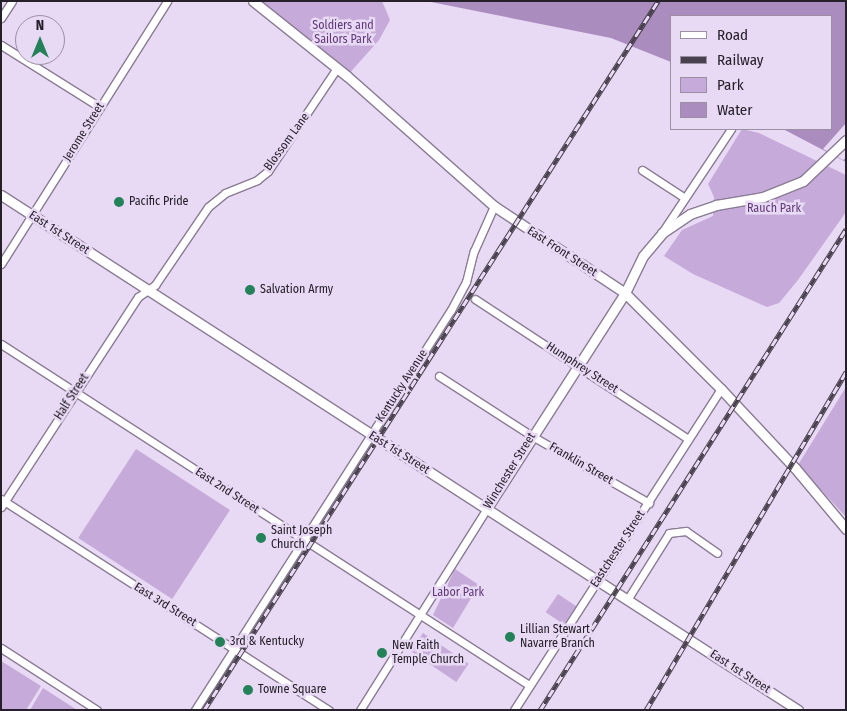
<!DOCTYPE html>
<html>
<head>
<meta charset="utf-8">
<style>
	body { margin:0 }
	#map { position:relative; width:847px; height:711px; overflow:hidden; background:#e8d9f4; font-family:"Fira Sans Condensed",sans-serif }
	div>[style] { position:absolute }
	.green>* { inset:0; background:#c6aad9; transform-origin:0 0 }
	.water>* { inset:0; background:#ab8cbf }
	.pier>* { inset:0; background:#e8d9f4 }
	.roads { filter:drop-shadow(1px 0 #8a7c94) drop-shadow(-1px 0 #8a7c94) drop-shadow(0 1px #8a7c94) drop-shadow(0 -1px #8a7c94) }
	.minor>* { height:7px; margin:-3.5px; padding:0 3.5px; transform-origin:3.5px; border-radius:3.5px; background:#fff }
	.tertiary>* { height:9px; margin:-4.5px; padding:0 4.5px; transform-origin:4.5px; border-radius:4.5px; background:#fff }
	.rail>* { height:4.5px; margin-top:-2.25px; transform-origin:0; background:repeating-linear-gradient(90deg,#e8d9f4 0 8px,#49424e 0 16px); box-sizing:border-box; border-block:1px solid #49424e }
	.dots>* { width:14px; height:14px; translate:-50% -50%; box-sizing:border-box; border:2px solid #e8d9f4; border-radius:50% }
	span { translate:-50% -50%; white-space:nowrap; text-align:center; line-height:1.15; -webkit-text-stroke:5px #e8d9f4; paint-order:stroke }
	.park-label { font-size:12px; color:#603978 }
	.street-label { font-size:12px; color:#252029 }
	.poi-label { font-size:12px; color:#252029 }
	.left { translate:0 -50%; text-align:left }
	.frame { position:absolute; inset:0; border:2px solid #252029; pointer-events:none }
	.legend { position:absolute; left:670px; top:15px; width:162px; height:115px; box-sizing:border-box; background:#e8d9f4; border:1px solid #9a8fa3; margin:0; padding:6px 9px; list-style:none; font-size:15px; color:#252029 }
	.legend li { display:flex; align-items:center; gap:10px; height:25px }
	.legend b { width:25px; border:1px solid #9a8fa3 }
	.north { position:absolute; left:15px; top:15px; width:50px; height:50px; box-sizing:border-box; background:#e8d9f4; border:1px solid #9a8fa3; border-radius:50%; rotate:0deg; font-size:14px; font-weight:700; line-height:20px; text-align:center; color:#252029 }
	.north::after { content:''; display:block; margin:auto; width:18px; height:22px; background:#248259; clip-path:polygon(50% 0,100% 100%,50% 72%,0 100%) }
</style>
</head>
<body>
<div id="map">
	<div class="green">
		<i style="clip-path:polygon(253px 1px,382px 1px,390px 20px,379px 40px,347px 76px)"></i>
		<i style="clip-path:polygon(742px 129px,759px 133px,846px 175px,846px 212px,798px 280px,779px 303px,767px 307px,693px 274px,664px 256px,682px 230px,713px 216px,714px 197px,708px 184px)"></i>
		<i style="clip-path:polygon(846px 387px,846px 517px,798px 465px)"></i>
		<i style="left:136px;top:449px;width:112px;height:106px;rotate:33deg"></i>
		<i style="clip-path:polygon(455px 569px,479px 585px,453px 628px,433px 615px)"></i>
		<i style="left:558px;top:594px;width:22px;height:22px;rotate:34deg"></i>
		<i style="left:423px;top:633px;width:55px;height:22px;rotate:34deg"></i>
		<i style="clip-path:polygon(1px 661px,41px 686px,26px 710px,1px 710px)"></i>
		<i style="clip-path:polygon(43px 688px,77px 710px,30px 710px)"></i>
	</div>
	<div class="water">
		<i style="clip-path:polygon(426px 1px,846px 1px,846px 162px,783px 129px,831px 129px,831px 16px,671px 16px,671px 62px,611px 38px)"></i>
	</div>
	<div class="pier">
		<i style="clip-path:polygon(846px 123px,846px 158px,843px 160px,823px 149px)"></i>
	</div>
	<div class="roads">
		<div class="minor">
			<i style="left:1px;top:18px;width:20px;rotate:-57deg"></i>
			<i style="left:1px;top:45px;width:117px;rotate:32.1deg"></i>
			<i style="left:642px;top:170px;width:51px;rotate:33.1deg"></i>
			<i style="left:663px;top:231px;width:123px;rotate:-56.3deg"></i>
			<i style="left:1px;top:264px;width:311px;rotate:-57.7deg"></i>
			<i style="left:475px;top:299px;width:255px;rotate:33.3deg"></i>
			<i style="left:1px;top:344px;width:629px;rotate:32.86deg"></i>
			<i style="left:439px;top:376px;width:111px;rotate:32.8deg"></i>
			<i style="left:532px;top:436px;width:135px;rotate:29.8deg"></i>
			<i style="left:1px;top:499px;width:390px;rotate:32.8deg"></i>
			<i style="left:1px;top:507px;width:251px;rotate:-56.9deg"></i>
			<i style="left:138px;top:297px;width:21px;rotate:-35deg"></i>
			<i style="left:155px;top:285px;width:94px;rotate:-55.8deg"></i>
			<i style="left:208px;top:207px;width:22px;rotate:-39deg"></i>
			<i style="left:225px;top:193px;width:35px;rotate:-22deg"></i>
			<i style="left:257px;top:180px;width:14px;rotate:-39deg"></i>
			<i style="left:268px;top:171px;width:124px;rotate:-56.2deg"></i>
			<i style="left:627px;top:600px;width:79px;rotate:-57.9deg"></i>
			<i style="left:669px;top:533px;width:17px;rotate:-7deg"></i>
			<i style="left:686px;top:531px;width:38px;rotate:35deg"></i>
			<i style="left:1px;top:648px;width:114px;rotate:32.9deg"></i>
			<i style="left:195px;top:710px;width:475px;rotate:-57.4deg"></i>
			<i style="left:451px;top:310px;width:32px;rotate:-62deg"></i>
			<i style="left:466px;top:282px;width:32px;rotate:-76deg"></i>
			<i style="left:474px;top:251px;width:49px;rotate:-66deg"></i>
			<i style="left:360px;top:710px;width:239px;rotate:-57.8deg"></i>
			<i style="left:514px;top:710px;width:382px;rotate:-57.2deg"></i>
		</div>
		<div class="tertiary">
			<i style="left:253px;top:1px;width:120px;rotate:38.6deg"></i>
			<i style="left:347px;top:76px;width:196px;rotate:41.5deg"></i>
			<i style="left:494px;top:206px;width:157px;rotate:33.6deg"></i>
			<i style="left:625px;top:293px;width:136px;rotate:45deg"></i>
			<i style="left:721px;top:389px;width:108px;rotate:46.9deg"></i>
			<i style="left:795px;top:468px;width:80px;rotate:50.1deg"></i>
			<i style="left:1px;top:195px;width:949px;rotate:32.87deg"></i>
			<i style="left:487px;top:508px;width:255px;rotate:-57.3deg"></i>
			<i style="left:625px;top:293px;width:41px;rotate:-64.1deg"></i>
			<i style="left:643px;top:256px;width:30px;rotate:-50deg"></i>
			<i style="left:662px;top:233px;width:34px;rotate:-34deg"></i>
			<i style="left:690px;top:214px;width:28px;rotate:-19deg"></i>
			<i style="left:716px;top:205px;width:48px;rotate:-9.7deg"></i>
			<i style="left:763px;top:197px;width:43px;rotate:-21.8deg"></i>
			<i style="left:803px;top:181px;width:59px;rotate:-43.6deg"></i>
		</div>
	</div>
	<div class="rail">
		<i style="left:204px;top:710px;width:842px;rotate:-57.37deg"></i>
		<i style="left:540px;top:710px;width:570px;rotate:-57.54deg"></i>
		<i style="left:646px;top:710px;width:393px;rotate:-59.4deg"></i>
	</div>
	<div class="dots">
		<i style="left:119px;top:202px;background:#248259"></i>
		<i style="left:250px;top:290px;background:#248259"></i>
		<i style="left:261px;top:538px;background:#248259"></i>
		<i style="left:510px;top:637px;background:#248259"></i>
		<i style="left:220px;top:642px;background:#248259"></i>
		<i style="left:382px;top:653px;background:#248259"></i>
		<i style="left:248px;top:690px;background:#248259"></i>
	</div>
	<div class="park-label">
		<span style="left:343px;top:33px">Soldiers and<br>Sailors Park</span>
		<span style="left:774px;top:209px">Rauch Park</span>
		<span style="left:458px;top:593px">Labor Park</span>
	</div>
	<div class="street-label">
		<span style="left:84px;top:132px;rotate:-58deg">Jerome Street</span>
		<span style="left:287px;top:142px;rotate:-54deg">Blossom Lane</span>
		<span style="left:59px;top:233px;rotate:33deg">East 1st Street</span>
		<span style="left:562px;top:252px;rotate:33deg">East Front Street</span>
		<span style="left:582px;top:368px;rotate:33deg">Humphrey Street</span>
		<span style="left:402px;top:386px;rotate:-57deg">Kentucky Avenue</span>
		<span style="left:72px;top:397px;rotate:-57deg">Half Street</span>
		<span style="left:399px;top:453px;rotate:32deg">East 1st Street</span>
		<span style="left:581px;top:464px;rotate:30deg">Franklin Street</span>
		<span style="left:510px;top:471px;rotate:-58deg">Winchester Street</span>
		<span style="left:227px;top:491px;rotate:33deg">East 2nd Street</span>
		<span style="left:618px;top:549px;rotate:-57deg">Eastchester Street</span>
		<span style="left:165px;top:605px;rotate:32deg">East 3rd Street</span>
		<span style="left:740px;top:672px;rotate:33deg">East 1st Street</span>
	</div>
	<div class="poi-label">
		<span class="left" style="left:129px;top:202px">Pacific Pride</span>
		<span class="left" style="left:260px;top:290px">Salvation Army</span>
		<span class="left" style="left:271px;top:538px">Saint Joseph<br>Church</span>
		<span class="left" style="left:520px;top:637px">Lillian Stewart<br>Navarre Branch</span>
		<span class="left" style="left:230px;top:642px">3rd &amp; Kentucky</span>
		<span class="left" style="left:392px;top:653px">New Faith<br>Temple Church</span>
		<span class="left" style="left:258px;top:690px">Towne Square</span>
	</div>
	<div class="frame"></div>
	<ul class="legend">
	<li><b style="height:6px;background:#fff"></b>Road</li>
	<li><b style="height:6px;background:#49424e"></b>Railway</li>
	<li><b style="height:14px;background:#c6aad9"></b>Park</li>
	<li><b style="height:14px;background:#ab8cbf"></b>Water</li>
	</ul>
	<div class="north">N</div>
</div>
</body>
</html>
